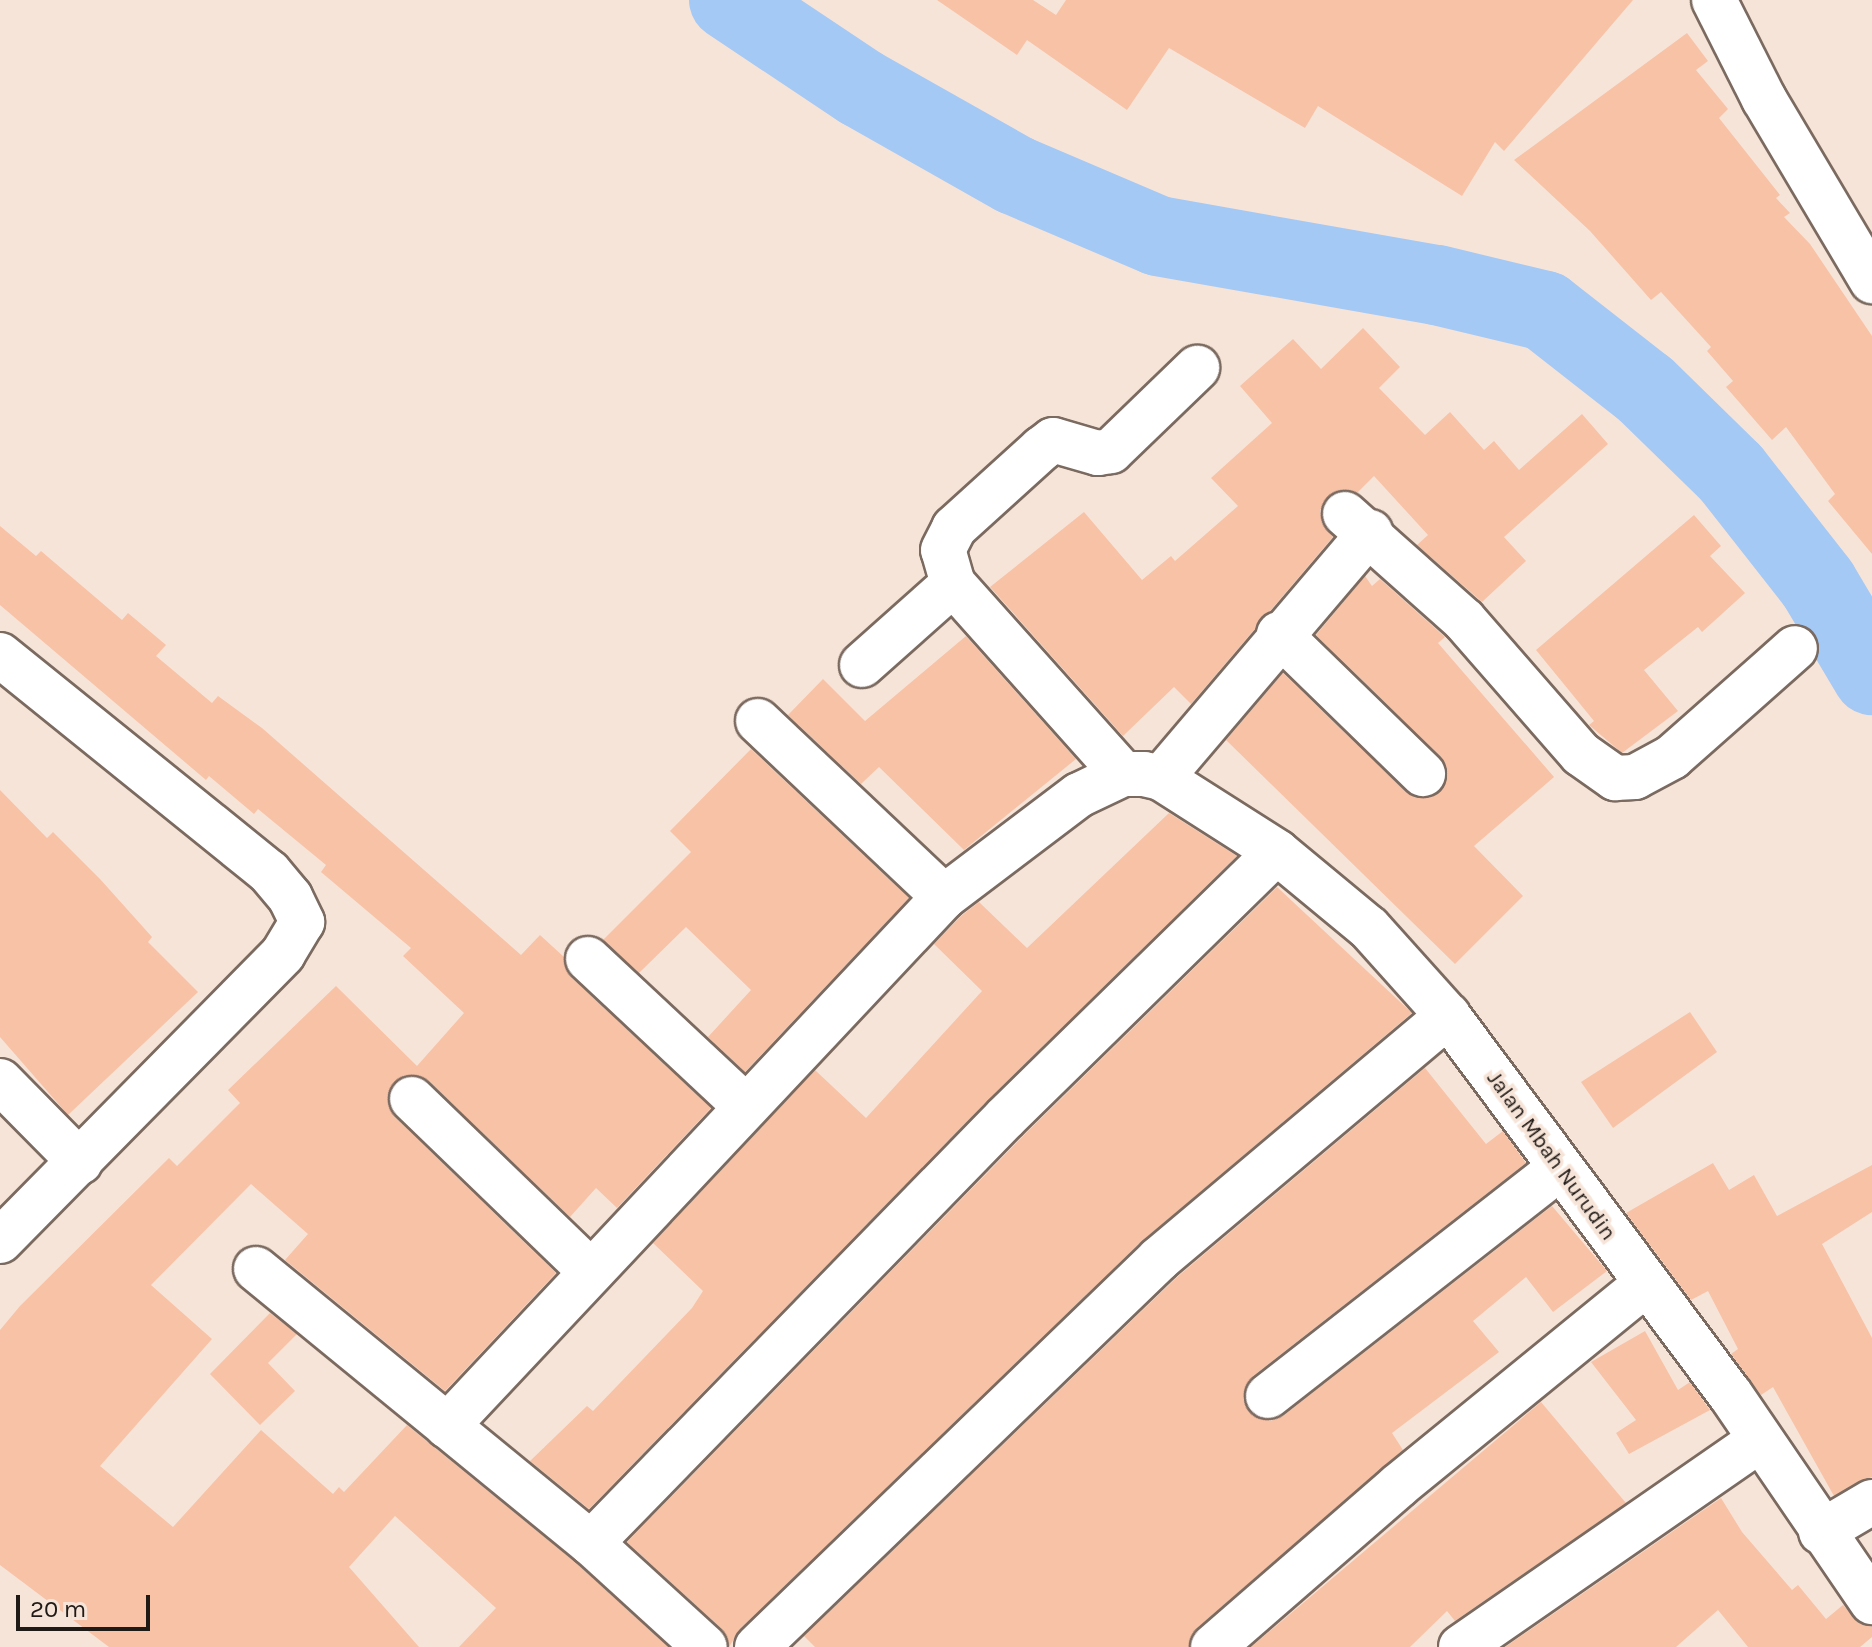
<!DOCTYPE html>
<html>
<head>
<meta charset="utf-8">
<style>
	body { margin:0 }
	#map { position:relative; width:1872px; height:1647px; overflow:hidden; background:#f7e4d8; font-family:Karla,sans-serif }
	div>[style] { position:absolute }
	.river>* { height:80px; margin:-40px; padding:0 40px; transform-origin:40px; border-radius:40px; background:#a5c9f5 }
	.building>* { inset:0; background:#f8c2a6 }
	.roads { filter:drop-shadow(2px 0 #7b6a60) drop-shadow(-2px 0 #7b6a60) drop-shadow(0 2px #7b6a60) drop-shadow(0 -2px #7b6a60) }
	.minor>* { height:44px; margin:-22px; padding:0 22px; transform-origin:22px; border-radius:22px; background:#fff }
	.tertiary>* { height:44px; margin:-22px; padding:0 22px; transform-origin:22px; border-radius:22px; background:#fff }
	span { translate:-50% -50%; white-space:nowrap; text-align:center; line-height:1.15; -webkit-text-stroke:7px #f7e4d8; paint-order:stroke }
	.street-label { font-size:22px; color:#201a16 }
	.scale { position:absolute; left:16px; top:1595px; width:134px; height:36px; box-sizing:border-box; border:4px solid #201a16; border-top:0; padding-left:10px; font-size:24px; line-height:28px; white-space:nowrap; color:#201a16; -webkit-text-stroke:6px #f7e4d8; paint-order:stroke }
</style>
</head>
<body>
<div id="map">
	<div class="river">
		<i style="left:729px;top:0;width:159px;rotate:33.7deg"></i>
		<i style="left:861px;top:88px;width:177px;rotate:29.5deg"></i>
		<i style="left:1015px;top:175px;width:155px;rotate:23.1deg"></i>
		<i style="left:1158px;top:236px;width:283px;rotate:10deg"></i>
		<i style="left:1437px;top:285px;width:111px;rotate:13.5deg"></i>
		<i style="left:1545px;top:311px;width:127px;rotate:38deg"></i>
		<i style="left:1645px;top:389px;width:120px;rotate:44.3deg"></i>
		<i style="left:1731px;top:473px;width:141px;rotate:51.9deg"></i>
		<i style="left:1818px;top:584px;width:106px;rotate:59.3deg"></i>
	</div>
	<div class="building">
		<i style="clip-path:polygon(937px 0,1033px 0,1056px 15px,1066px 0,1633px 0,1504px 151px,1495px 142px,1462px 196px,1318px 106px,1305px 128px,1169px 48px,1127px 110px,1027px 40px,1017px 55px)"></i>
		<i style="clip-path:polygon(1687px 33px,1708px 61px,1696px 70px,1728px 109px,1719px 118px,1780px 195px,1776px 198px,1790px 213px,1784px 217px,1810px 244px,1872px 336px,1872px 554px,1828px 501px,1835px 494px,1786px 427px,1772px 440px,1726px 387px,1733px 381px,1707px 351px,1711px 347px,1661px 292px,1651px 300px,1590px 231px,1514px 160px)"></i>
		<i style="clip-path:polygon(1363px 328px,1400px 367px,1379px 388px,1425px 435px,1450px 412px,1484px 450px,1494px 441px,1519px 470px,1582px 414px,1608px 444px,1504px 537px,1526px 561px,1482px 602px,1417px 545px,1428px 535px,1374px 476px,1357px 493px,1336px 491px,1320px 510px,1322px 523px,1333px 537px,1191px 704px,1174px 687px,1123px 736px,990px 587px,1084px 512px,1142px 580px,1171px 556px,1175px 561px,1238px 506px,1211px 478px,1272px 423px,1240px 386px,1293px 339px,1321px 369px)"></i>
		<i style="clip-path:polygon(1694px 515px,1721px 546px,1710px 556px,1745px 593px,1702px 632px,1698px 627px,1644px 670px,1678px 711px,1622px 753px,1589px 725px,1594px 721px,1536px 650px)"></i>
		<i style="clip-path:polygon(0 526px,36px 556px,41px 551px,122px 620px,128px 613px,166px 645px,156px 656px,212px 703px,218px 696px,262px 728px,521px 955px,540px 935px,564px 957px,571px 977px,711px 1108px,617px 1208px,596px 1188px,570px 1217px,429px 1081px,404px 1075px,388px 1094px,394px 1116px,556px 1273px,445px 1391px,285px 1260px,308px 1234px,251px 1184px,151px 1285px,212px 1339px,100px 1466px,173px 1527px,261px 1430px,333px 1494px,339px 1487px,344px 1492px,407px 1425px,575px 1562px,668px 1647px,459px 1647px,496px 1608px,395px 1516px,349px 1567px,419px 1647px,109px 1647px,0 1565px,0 1330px,20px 1306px,169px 1158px,177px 1166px,240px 1103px,228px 1090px,336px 986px,417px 1066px,464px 1013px,403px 956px,411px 948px,321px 872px,326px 865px,258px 809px,254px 814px,209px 776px,206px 780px,0 605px)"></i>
		<i style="clip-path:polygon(1365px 576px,1372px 586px,1380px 579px,1445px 637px,1438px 643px,1554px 777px,1474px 846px,1523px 896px,1455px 964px,1226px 740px,1283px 673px,1406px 792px,1429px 798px,1441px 791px,1447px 768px,1441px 757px,1316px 635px)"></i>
		<i style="clip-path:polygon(966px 636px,1076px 759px,964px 850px,879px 767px,861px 784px,788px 715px,823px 679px,865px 721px)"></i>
		<i style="clip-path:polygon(751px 749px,909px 898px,745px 1072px,708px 1037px,751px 990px,686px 927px,639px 973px,603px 940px,691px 852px,670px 831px)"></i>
		<i style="clip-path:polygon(0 790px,47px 838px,53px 832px,100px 879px,152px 937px,148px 942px,198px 992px,68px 1115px,0 1037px)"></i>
		<i style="clip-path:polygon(1169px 813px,1237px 856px,987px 1101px,589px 1509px,530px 1461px,587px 1406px,593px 1411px,692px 1308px,703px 1291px,653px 1243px,815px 1070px,866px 1118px,982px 991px,934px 944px,961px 916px,979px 902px,1027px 948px)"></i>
		<i style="clip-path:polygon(1277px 887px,1412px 1013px,1142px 1241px,740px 1629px,729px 1647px,722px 1629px,627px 1542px,1023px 1136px)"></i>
		<i style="clip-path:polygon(1690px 1012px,1717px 1052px,1613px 1128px,1581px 1082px)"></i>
		<i style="clip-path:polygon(1425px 1068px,1486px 1144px,1503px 1131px,1526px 1163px,1253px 1376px,1243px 1399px,1249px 1412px,1271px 1421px,1283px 1416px,1552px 1206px,1607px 1271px,1553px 1312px,1526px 1277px,1473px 1321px,1499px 1352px,1392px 1433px,1403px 1450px,1197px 1628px,1189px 1647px,815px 1647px,804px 1636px,1176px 1278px)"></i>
		<i style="clip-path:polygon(1713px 1163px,1729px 1190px,1754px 1175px,1777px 1216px,1872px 1165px,1872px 1212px,1822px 1244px,1872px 1338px,1872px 1477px,1834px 1496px,1773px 1387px,1761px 1395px,1731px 1354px,1738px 1349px,1708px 1291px,1691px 1300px,1626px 1213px)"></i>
		<i style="clip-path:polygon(270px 1313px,297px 1334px,268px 1363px,295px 1391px,260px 1425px,210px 1374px)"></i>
		<i style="clip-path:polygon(1645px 1331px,1678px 1390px,1690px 1382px,1710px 1410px,1629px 1454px,1616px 1433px,1636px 1420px,1591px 1362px)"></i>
		<i style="clip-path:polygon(1541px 1402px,1626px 1503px,1455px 1621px,1447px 1611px,1410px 1647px,1251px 1647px)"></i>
		<i style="clip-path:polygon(1721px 1498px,1742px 1532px,1792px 1590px,1798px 1585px,1826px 1619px,1843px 1605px,1861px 1624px,1872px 1627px,1872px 1637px,1860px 1647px,1748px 1647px,1718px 1610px,1676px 1647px,1505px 1647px)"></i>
	</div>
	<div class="roads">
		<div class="minor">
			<i style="left:1345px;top:514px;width:159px;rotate:41.7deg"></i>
			<i style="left:1464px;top:620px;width:178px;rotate:48.9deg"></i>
			<i style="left:1581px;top:754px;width:42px;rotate:35.2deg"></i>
			<i style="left:1615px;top:778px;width:20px;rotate:-3deg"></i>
			<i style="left:1635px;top:777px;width:42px;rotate:-28.4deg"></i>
			<i style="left:1672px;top:757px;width:164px;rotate:-41.5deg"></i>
			<i style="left:1279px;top:634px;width:201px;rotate:44.2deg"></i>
			<i style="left:0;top:655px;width:346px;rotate:38.9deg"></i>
			<i style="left:269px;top:872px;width:33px;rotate:50deg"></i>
			<i style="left:290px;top:897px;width:28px;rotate:64deg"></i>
			<i style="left:302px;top:922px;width:37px;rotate:121deg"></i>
			<i style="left:283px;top:954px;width:403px;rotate:134.6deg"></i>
			<i style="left:862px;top:665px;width:122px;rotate:-41.7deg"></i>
			<i style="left:758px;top:721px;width:256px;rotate:43.4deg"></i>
			<i style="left:1123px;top:774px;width:255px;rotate:-131.8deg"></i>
			<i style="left:953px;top:584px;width:35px;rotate:-106deg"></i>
			<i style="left:943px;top:550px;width:25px;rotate:-63deg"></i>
			<i style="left:954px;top:528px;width:118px;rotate:-42.2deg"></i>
			<i style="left:1041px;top:449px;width:15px;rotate:-37deg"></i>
			<i style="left:1053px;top:440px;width:47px;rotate:16.1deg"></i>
			<i style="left:1098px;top:453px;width:13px;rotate:-9deg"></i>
			<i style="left:1111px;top:451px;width:120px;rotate:-44deg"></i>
			<i style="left:1161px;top:778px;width:323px;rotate:-49.6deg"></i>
			<i style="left:588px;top:959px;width:216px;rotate:43.1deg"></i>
			<i style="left:0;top:1081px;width:114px;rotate:45.4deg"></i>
			<i style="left:412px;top:1099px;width:249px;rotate:44deg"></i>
			<i style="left:256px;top:1269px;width:433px;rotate:39.3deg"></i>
			<i style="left:591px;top:1543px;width:154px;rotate:42.4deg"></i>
			<i style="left:1268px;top:1396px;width:369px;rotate:-38deg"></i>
			<i style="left:447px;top:1426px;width:726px;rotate:-46.79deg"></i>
			<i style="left:944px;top:897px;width:169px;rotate:-37.1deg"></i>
			<i style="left:1079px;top:795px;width:49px;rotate:-25.5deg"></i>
			<i style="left:1123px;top:774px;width:21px"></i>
			<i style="left:1144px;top:774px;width:17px;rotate:13deg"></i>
			<i style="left:1161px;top:778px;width:138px;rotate:32.5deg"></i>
			<i style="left:1277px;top:852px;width:119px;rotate:39.6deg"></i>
			<i style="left:1369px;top:928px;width:118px;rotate:48.1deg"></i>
			<i style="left:1448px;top:1016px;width:472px;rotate:53.3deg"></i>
			<i style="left:1730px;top:1394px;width:252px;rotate:55.7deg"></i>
			<i style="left:1821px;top:1532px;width:59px;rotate:-30.5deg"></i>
			<i style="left:591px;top:1543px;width:593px;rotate:-45.75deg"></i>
			<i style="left:1005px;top:1118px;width:380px;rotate:-44.4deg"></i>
			<i style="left:757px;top:1647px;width:559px;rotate:-43.98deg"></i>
			<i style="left:1159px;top:1259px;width:378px;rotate:-40.1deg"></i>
			<i style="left:1213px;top:1647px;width:245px;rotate:-41deg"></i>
			<i style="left:1398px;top:1486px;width:320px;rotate:-39.2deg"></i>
			<i style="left:1461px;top:1647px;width:364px;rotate:-34.7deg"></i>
		</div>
		<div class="tertiary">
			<i style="left:1714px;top:0;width:111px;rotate:63.2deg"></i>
			<i style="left:1764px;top:99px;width:212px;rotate:59.3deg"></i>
		</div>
	</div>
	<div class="street-label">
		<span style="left:1551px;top:1156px;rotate:54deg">Jalan Mbah Nurudin</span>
	</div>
	<div class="scale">20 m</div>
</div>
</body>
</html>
